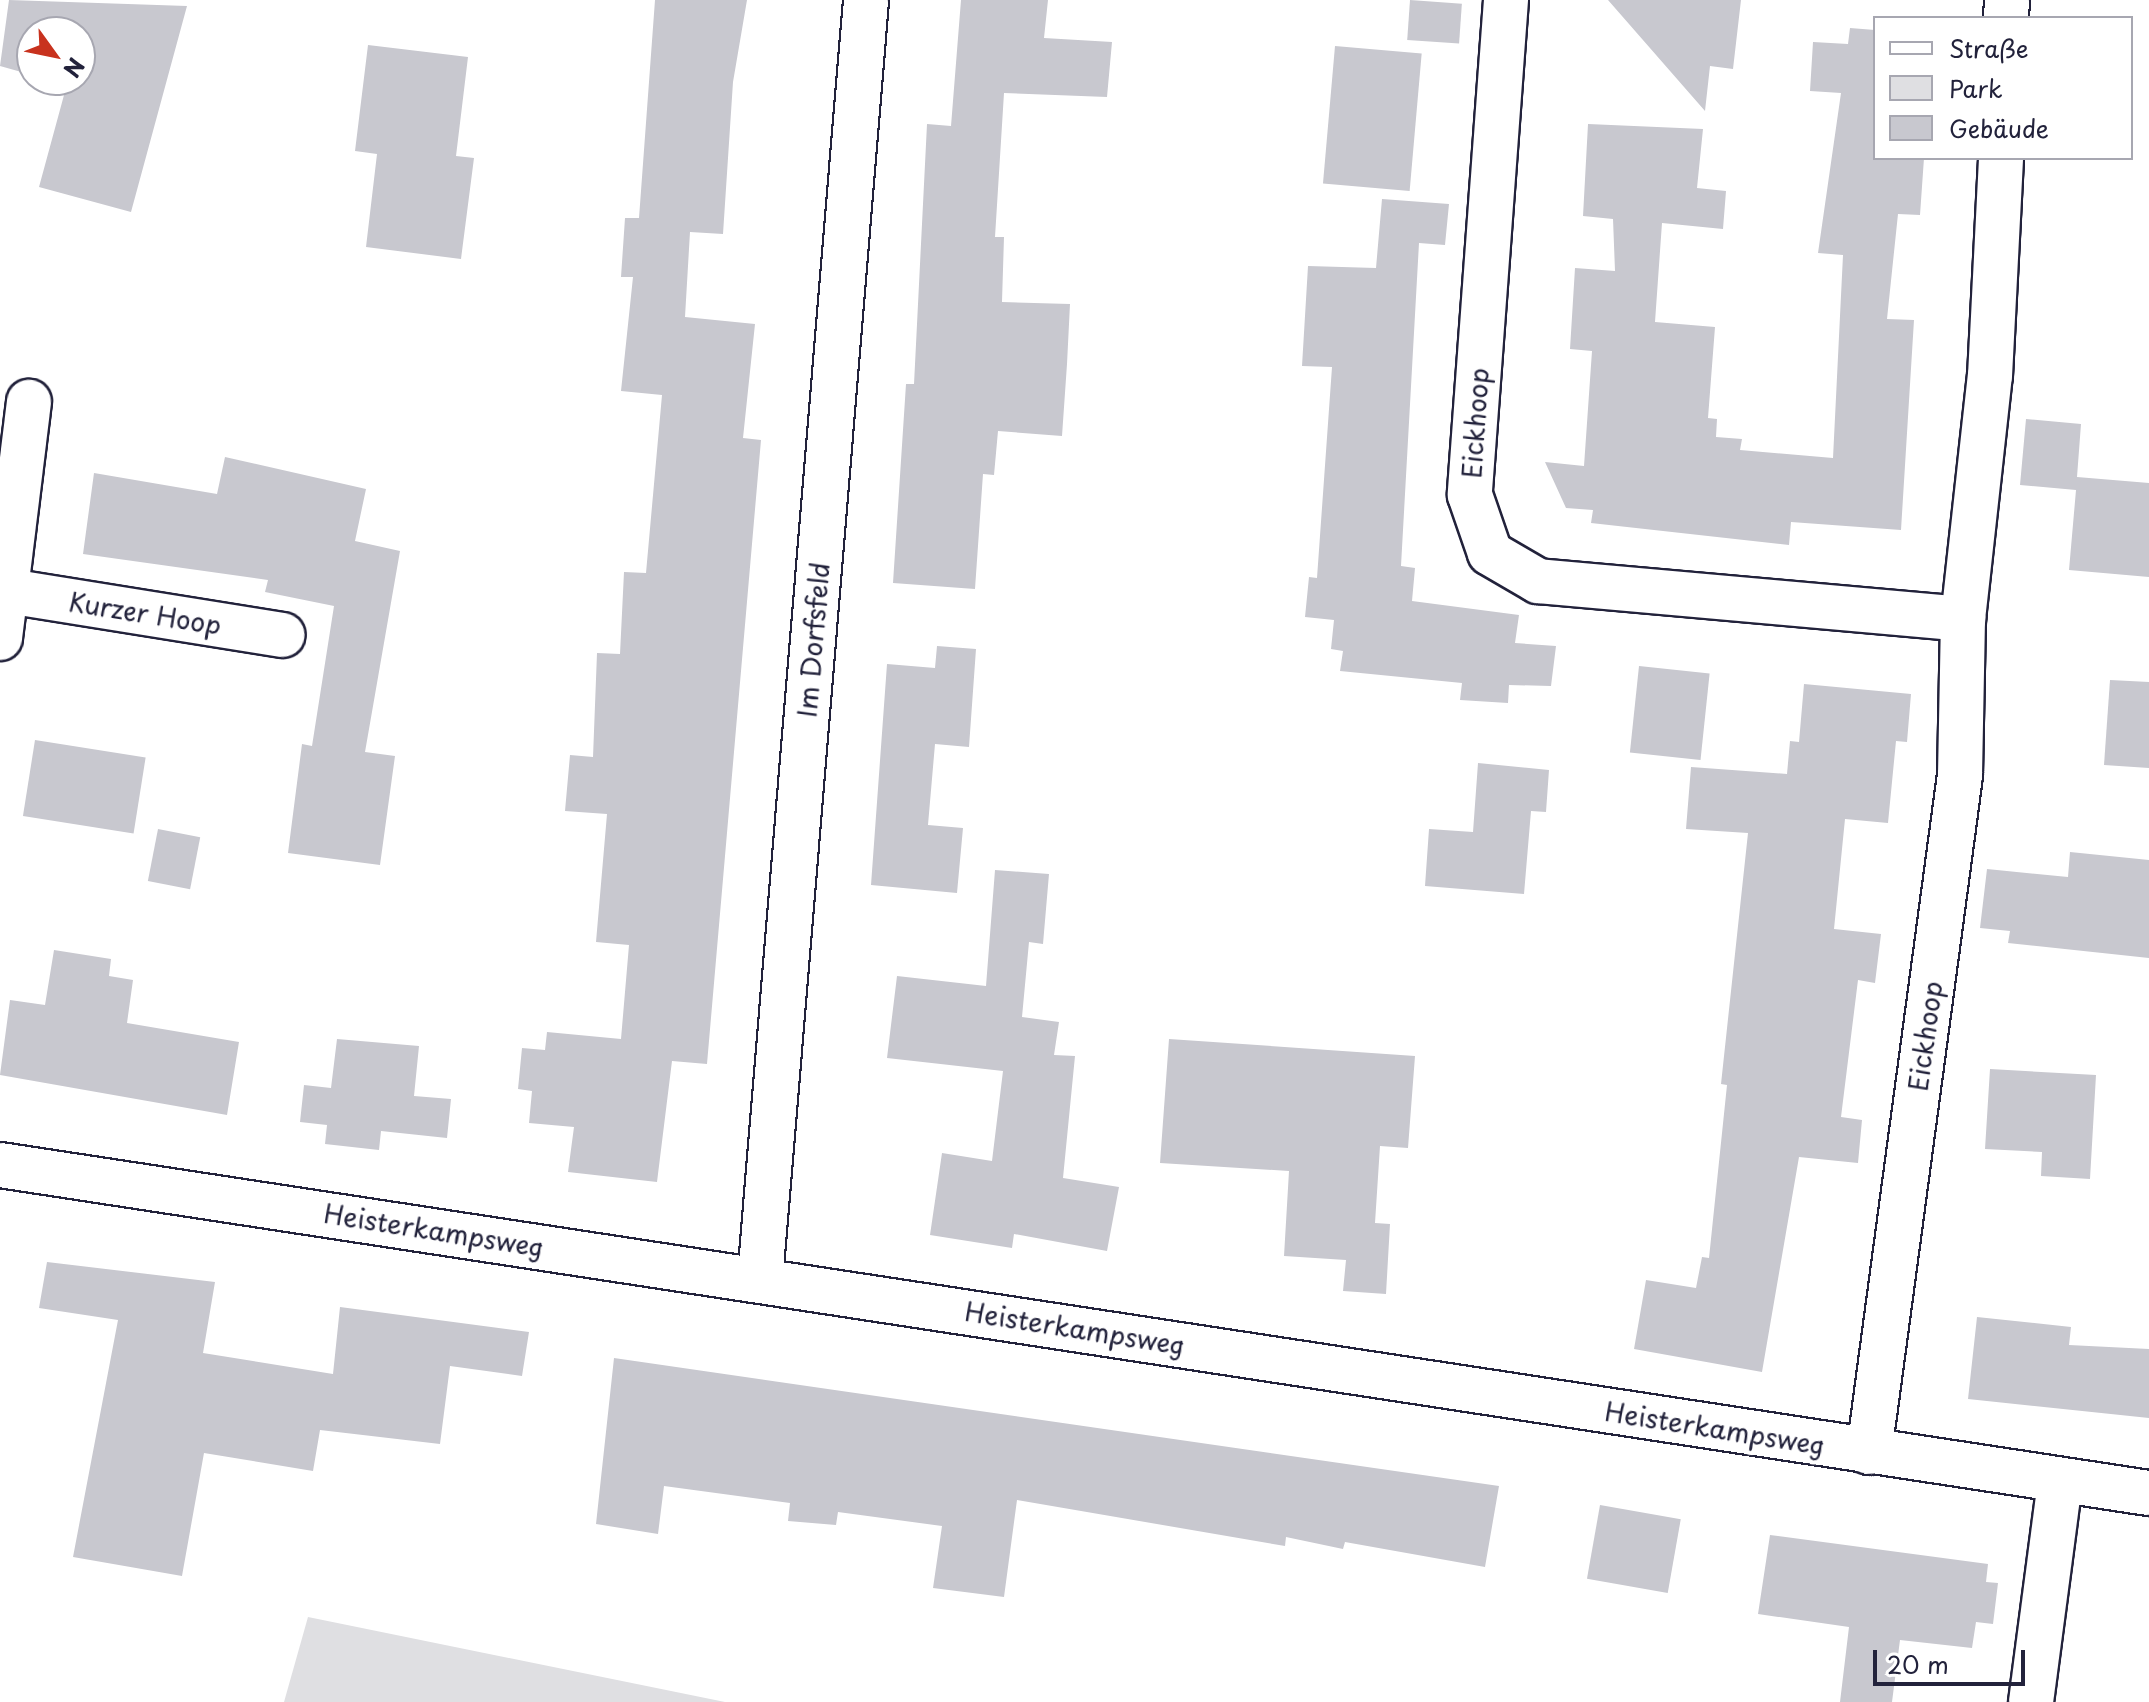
<!DOCTYPE html>
<html>
<head>
<meta charset="utf-8">
<style>
	body { margin:0 }
	#map { position:relative; width:2149px; height:1702px; overflow:hidden; background:#fff; font-family:"Playpen Sans",sans-serif }
	div>[style] { position:absolute }
	.green>* { inset:0; background:#dfdfe2 }
	.building>* { inset:0; background:#c8c8cf; transform-origin:0 0 }
	.roads { filter:drop-shadow(2px 0 #22223b) drop-shadow(-2px 0 #22223b) drop-shadow(0 2px #22223b) drop-shadow(0 -2px #22223b) }
	.street>* { height:44px; margin:-22px; padding:0 22px; transform-origin:22px; border-radius:22px; background:#fff }
	span { translate:-50% -50%; white-space:nowrap; text-align:center; line-height:1.15; -webkit-text-stroke:8px #fff; paint-order:stroke }
	.street-label { font-size:26px; color:#22223b }
	.legend { position:absolute; left:1873px; top:16px; width:260px; height:144px; box-sizing:border-box; background:#fff; border:2px solid #a7a7b1; margin:0; padding:10px 14px; list-style:none; font-size:24px; color:#22223b }
	.legend li { display:flex; align-items:center; gap:16px; height:40px }
	.legend b { width:40px; border:2px solid #a7a7b1 }
	.north { position:absolute; left:16px; top:16px; width:80px; height:80px; box-sizing:border-box; background:#fff; border:2px solid #a7a7b1; border-radius:50%; rotate:123deg; font-size:22px; font-weight:700; line-height:32px; text-align:center; color:#22223b }
	.north::after { content:''; display:block; margin:auto; width:28px; height:36px; background:#c8321e; clip-path:polygon(50% 0,100% 100%,50% 72%,0 100%) }
	.scale { position:absolute; left:1873px; top:1650px; width:152px; height:36px; box-sizing:border-box; border:4px solid #22223b; border-top:0; padding-left:10px; font-size:24px; line-height:28px; white-space:nowrap; color:#22223b; -webkit-text-stroke:6px #fff; paint-order:stroke }
</style>
</head>
<body>
<div id="map">
	<div class="green">
		<i style="clip-path:polygon(308px 1617px,725px 1702px,284px 1702px)"></i>
	</div>
	<div class="building">
		<i style="clip-path:polygon(9px 0,187px 6px,131px 212px,39px 187px,67px 84px,51px 80px,80px 80px,80px 32px,32px 32px,32px 75px,0 66px)"></i>
		<i style="clip-path:polygon(655px 0,747px 0,733px 82px,723px 234px,690px 232px,685px 317px,755px 324px,743px 438px,761px 440px,707px 1064px,672px 1061px,657px 1182px,568px 1172px,574px 1127px,529px 1123px,532px 1091px,518px 1089px,522px 1048px,545px 1050px,547px 1032px,621px 1039px,629px 945px,596px 942px,607px 814px,565px 811px,570px 755px,593px 757px,597px 653px,620px 654px,624px 572px,646px 573px,662px 395px,621px 391px,633px 277px,621px 277px,625px 218px,639px 218px)"></i>
		<i style="clip-path:polygon(961px 0,1048px 0,1044px 38px,1112px 42px,1107px 97px,1004px 93px,995px 237px,1004px 237px,1002px 302px,1070px 304px,1067px 364px,1062px 436px,998px 431px,994px 475px,983px 474px,975px 589px,893px 583px,906px 384px,914px 384px,927px 124px,951px 126px)"></i>
		<i style="left:1410px;top:0;width:52px;height:40px;rotate:4deg"></i>
		<i style="clip-path:polygon(1608px 0,1741px 0,1733px 69px,1710px 66px,1705px 111px)"></i>
		<i style="clip-path:polygon(1850px 28px,1875px 30px,1875px 158px,1924px 158px,1920px 215px,1898px 214px,1887px 319px,1914px 320px,1901px 530px,1791px 522px,1789px 545px,1591px 523px,1593px 510px,1566px 508px,1545px 462px,1584px 466px,1592px 351px,1570px 349px,1575px 268px,1615px 271px,1613px 219px,1583px 216px,1588px 124px,1703px 129px,1697px 188px,1726px 191px,1723px 229px,1662px 223px,1655px 322px,1715px 327px,1708px 418px,1717px 419px,1716px 437px,1742px 439px,1740px 450px,1833px 458px,1843px 255px,1818px 253px,1841px 93px,1810px 91px,1813px 42px,1848px 44px)"></i>
		<i style="clip-path:polygon(368px 45px,468px 57px,456px 156px,474px 158px,461px 259px,366px 247px,377px 154px,355px 151px)"></i>
		<i style="left:1335px;top:46px;width:87px;height:138px;rotate:5deg"></i>
		<i style="clip-path:polygon(1382px 199px,1449px 204px,1445px 245px,1419px 243px,1401px 566px,1415px 568px,1412px 601px,1519px 615px,1515px 643px,1556px 646px,1551px 686px,1509px 685px,1508px 703px,1460px 700px,1462px 683px,1340px 671px,1343px 651px,1331px 649px,1334px 620px,1305px 617px,1309px 577px,1317px 578px,1332px 367px,1302px 366px,1308px 266px,1376px 268px)"></i>
		<i style="clip-path:polygon(2026px 419px,2081px 424px,2077px 477px,2149px 483px,2149px 577px,2069px 570px,2076px 490px,2020px 485px)"></i>
		<i style="clip-path:polygon(225px 457px,366px 489px,355px 541px,400px 551px,365px 752px,395px 756px,380px 865px,288px 853px,302px 744px,312px 746px,334px 606px,265px 592px,268px 580px,83px 554px,94px 473px,217px 494px)"></i>
		<i style="clip-path:polygon(937px 646px,976px 649px,969px 747px,935px 744px,928px 825px,963px 828px,957px 893px,871px 885px,887px 664px,935px 668px)"></i>
		<i style="left:1639px;top:666px;width:71px;height:87px;rotate:6deg"></i>
		<i style="clip-path:polygon(2110px 680px,2149px 682px,2149px 768px,2104px 765px)"></i>
		<i style="clip-path:polygon(1804px 684px,1911px 694px,1907px 742px,1896px 741px,1888px 823px,1845px 819px,1834px 929px,1881px 934px,1875px 983px,1858px 980px,1841px 1117px,1862px 1120px,1858px 1163px,1799px 1157px,1762px 1372px,1634px 1349px,1646px 1280px,1696px 1288px,1702px 1257px,1709px 1258px,1727px 1085px,1721px 1084px,1748px 833px,1686px 829px,1691px 767px,1787px 774px,1790px 741px,1799px 742px)"></i>
		<i style="left:35px;top:740px;width:112px;height:77px;rotate:9deg"></i>
		<i style="clip-path:polygon(1478px 763px,1549px 770px,1546px 812px,1531px 811px,1524px 894px,1425px 886px,1429px 829px,1473px 832px)"></i>
		<i style="left:158px;top:829px;width:43px;height:53px;rotate:11deg"></i>
		<i style="clip-path:polygon(2070px 852px,2149px 860px,2149px 958px,2008px 943px,2010px 931px,1980px 928px,1987px 869px,2068px 877px)"></i>
		<i style="clip-path:polygon(995px 870px,1049px 874px,1043px 944px,1029px 942px,1022px 1017px,1059px 1022px,1054px 1055px,1075px 1056px,1063px 1178px,1119px 1187px,1107px 1251px,1014px 1234px,1012px 1248px,930px 1235px,942px 1153px,992px 1161px,1003px 1071px,887px 1058px,897px 976px,986px 986px)"></i>
		<i style="clip-path:polygon(54px 950px,111px 959px,109px 976px,133px 980px,127px 1023px,239px 1042px,227px 1115px,0 1075px,10px 1000px,45px 1005px)"></i>
		<i style="clip-path:polygon(337px 1039px,419px 1046px,414px 1096px,451px 1099px,447px 1138px,381px 1131px,379px 1150px,325px 1144px,327px 1125px,300px 1122px,304px 1085px,331px 1088px)"></i>
		<i style="clip-path:polygon(1169px 1039px,1415px 1056px,1408px 1148px,1380px 1146px,1375px 1223px,1390px 1224px,1386px 1294px,1343px 1291px,1346px 1260px,1284px 1256px,1289px 1171px,1160px 1163px)"></i>
		<i style="clip-path:polygon(1990px 1069px,2096px 1075px,2090px 1179px,2041px 1176px,2042px 1152px,1985px 1149px)"></i>
		<i style="clip-path:polygon(47px 1262px,215px 1282px,203px 1353px,333px 1374px,340px 1307px,529px 1332px,522px 1376px,450px 1366px,440px 1444px,320px 1430px,313px 1471px,204px 1453px,182px 1576px,73px 1557px,118px 1320px,39px 1308px)"></i>
		<i style="clip-path:polygon(1977px 1317px,2071px 1327px,2069px 1345px,2149px 1349px,2149px 1418px,1968px 1399px)"></i>
		<i style="clip-path:polygon(614px 1358px,1499px 1486px,1485px 1567px,1345px 1542px,1343px 1549px,1286px 1537px,1285px 1546px,1017px 1500px,1004px 1597px,933px 1588px,942px 1526px,838px 1512px,836px 1525px,788px 1521px,790px 1503px,664px 1486px,658px 1534px,596px 1524px)"></i>
		<i style="left:1600px;top:1505px;width:82px;height:75px;rotate:10deg"></i>
		<i style="clip-path:polygon(1770px 1535px,1988px 1564px,1986px 1582px,1998px 1583px,1993px 1624px,1976px 1622px,1972px 1648px,1900px 1640px,1892px 1702px,1840px 1702px,1849px 1627px,1758px 1614px)"></i>
	</div>
	<div class="roads">
		<div class="street">
			<i style="left:1506px;top:0;width:496px;rotate:94.2deg"></i>
			<i style="left:1470px;top:495px;width:61px;rotate:71deg"></i>
			<i style="left:1490px;top:553px;width:56px;rotate:30.3deg"></i>
			<i style="left:1538px;top:581px;width:427px;rotate:5.1deg"></i>
			<i style="left:2006px;top:18px;width:18px;rotate:-87deg"></i>
			<i style="left:8px;top:591px;width:278px;rotate:9.1deg"></i>
			<i style="left:0;top:638px;width:238px;rotate:-83deg"></i>
			<i style="left:0;top:1165px;width:2174px;rotate:8.68deg"></i>
			<i style="left:760px;top:1279px;width:1283px;rotate:-85.26deg"></i>
			<i style="left:1869px;top:1452px;width:683px;rotate:-82.34deg"></i>
			<i style="left:1960px;top:775px;width:156px;rotate:-88.9deg"></i>
			<i style="left:1963px;top:619px;width:244px;rotate:-83.7deg"></i>
			<i style="left:1990px;top:376px;width:218px;rotate:-87.1deg"></i>
			<i style="left:2031px;top:1702px;width:223px;rotate:-82.5deg"></i>
		</div>
	</div>
	<div class="street-label">
		<span style="left:1475px;top:423px;rotate:-86deg">Eickhoop</span>
		<span style="left:145px;top:613px;rotate:9deg">Kurzer Hoop</span>
		<span style="left:813px;top:640px;rotate:-85deg">Im Dorfsfeld</span>
		<span style="left:1925px;top:1036px;rotate:-82deg">Eickhoop</span>
		<span style="left:434px;top:1230px;rotate:9deg">Heisterkampsweg</span>
		<span style="left:1075px;top:1328px;rotate:9deg">Heisterkampsweg</span>
		<span style="left:1715px;top:1428px;rotate:9deg">Heisterkampsweg</span>
	</div>
	<ul class="legend">
	<li><b style="height:10px;background:#fff"></b>Straße</li>
	<li><b style="height:22px;background:#dfdfe2"></b>Park</li>
	<li><b style="height:22px;background:#c8c8cf"></b>Gebäude</li>
	</ul>
	<div class="north">N</div>
	<div class="scale">20 m</div>
</div>
</body>
</html>
